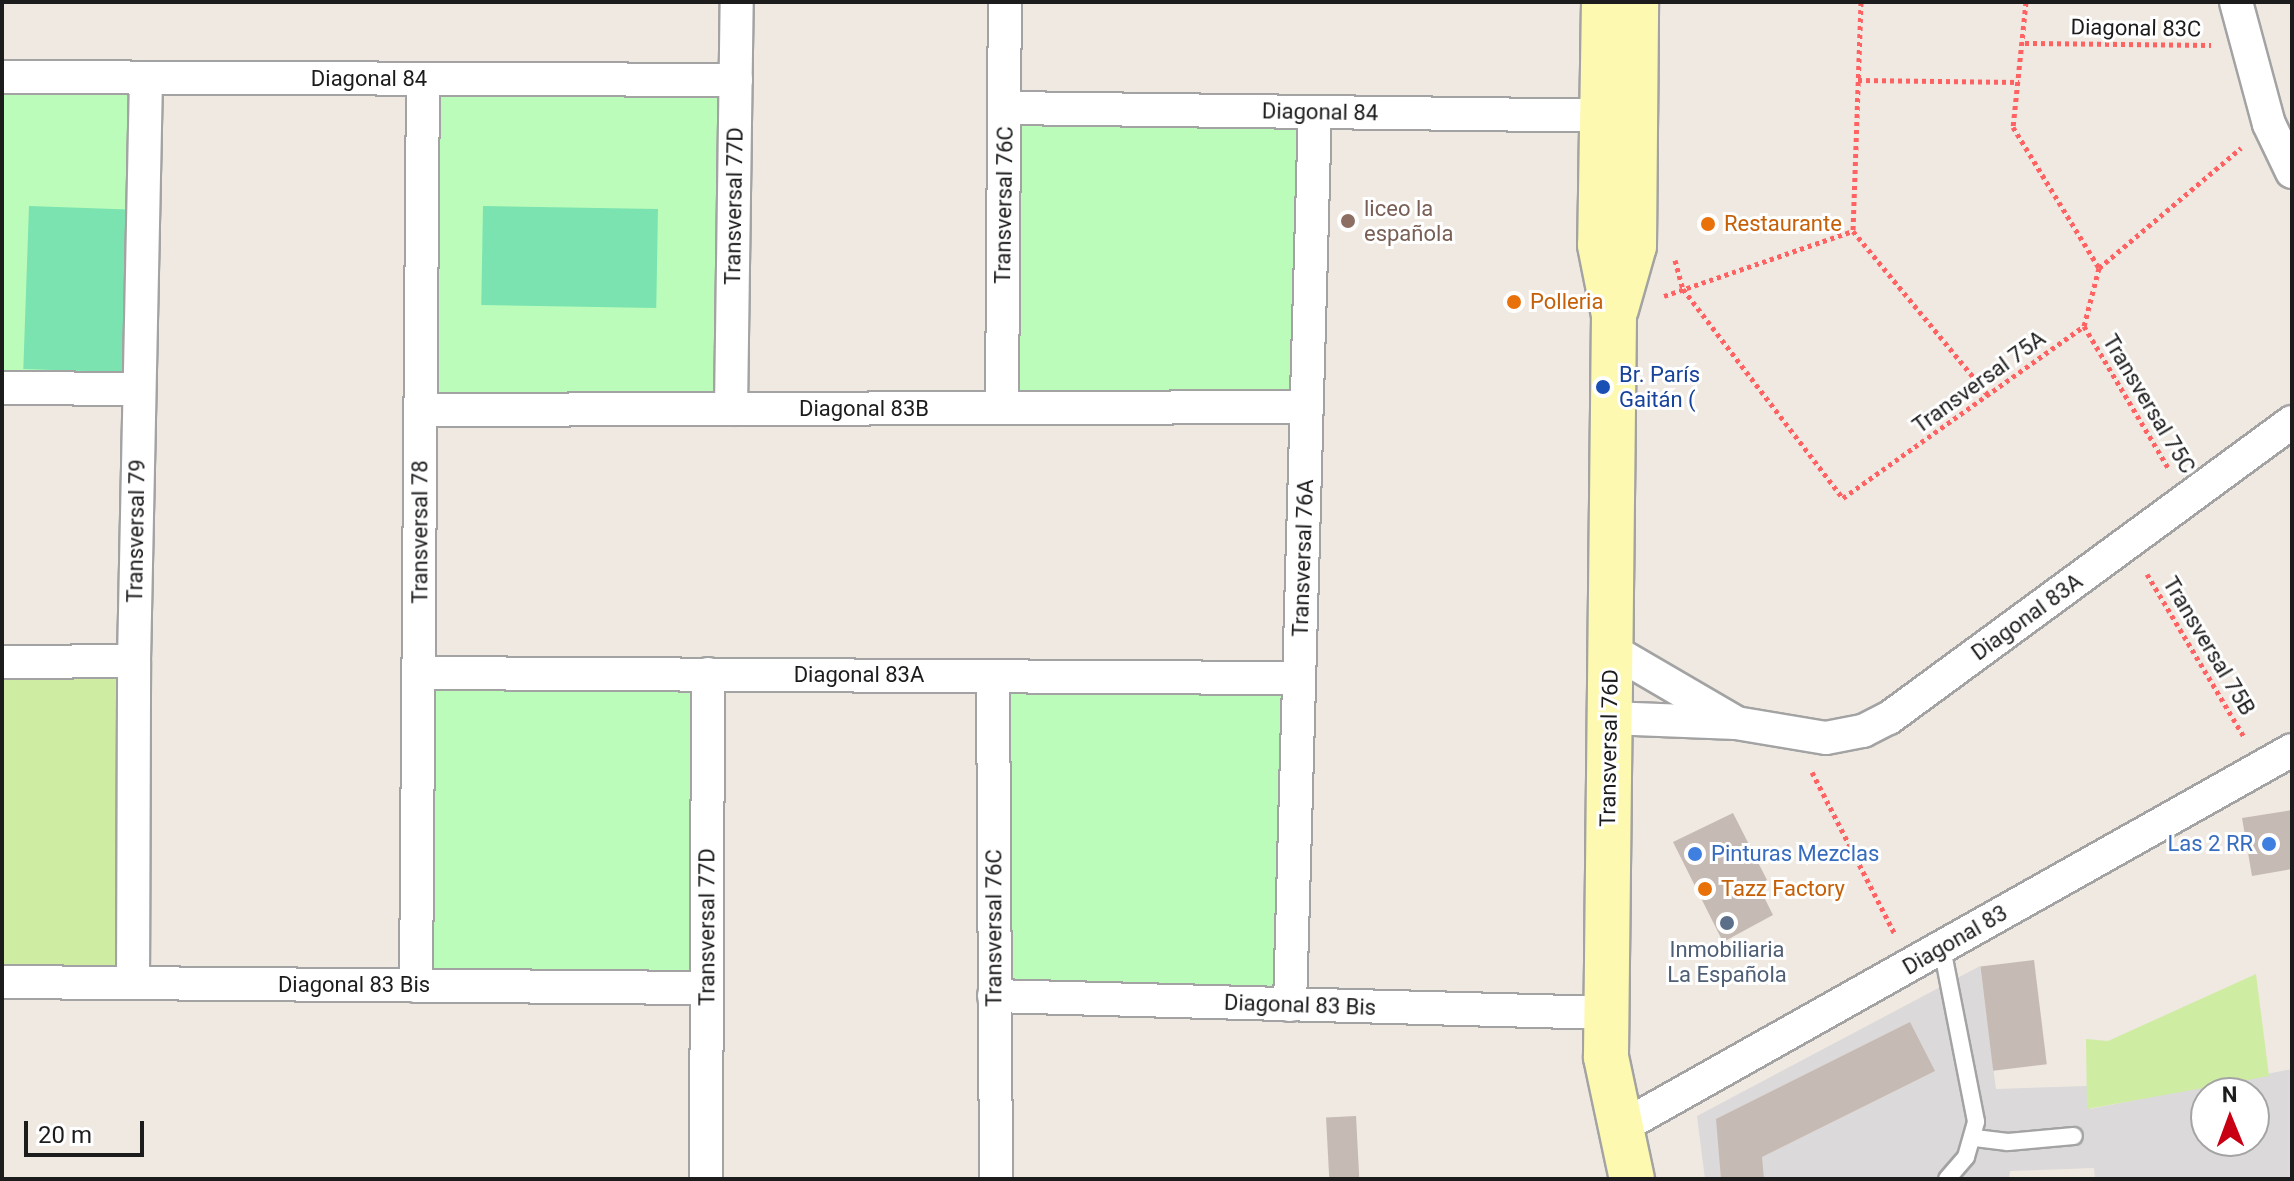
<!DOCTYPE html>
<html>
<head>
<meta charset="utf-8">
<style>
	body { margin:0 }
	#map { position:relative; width:2294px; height:1181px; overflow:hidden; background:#efe9e1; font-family:Roboto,sans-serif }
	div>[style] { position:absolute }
	.residential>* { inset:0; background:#dbd9d9 }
	.grass>* { inset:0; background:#cfeca3; transform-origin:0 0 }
	.park>* { inset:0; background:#bcfcba; transform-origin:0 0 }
	.pitch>* { inset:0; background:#7ae3b0; transform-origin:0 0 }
	.building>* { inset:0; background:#c6bab4; transform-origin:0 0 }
	.path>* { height:5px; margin-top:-2.5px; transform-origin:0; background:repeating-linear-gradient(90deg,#ff6262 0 4px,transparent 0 8px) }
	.roads { filter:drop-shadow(2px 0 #a3a3a3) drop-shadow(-2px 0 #a3a3a3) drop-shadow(0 2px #a3a3a3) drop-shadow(0 -2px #a3a3a3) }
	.service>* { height:16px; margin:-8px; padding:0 8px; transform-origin:8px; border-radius:8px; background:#fff }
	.minor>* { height:32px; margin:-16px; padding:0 16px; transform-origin:16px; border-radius:16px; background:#fff }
	.secondary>* { height:44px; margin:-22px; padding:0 22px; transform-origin:22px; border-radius:22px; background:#fdf9b1 }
	.dots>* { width:22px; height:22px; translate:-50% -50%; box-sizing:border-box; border:4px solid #fff; border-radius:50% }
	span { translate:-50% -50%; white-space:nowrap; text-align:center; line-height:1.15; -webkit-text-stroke:6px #fff; paint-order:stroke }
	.street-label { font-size:22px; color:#1c1c1c }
	.education-label { font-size:22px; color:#785e54 }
	.left { translate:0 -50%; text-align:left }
	.food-label { font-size:22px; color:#c56008 }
	.transit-label { font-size:22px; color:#164399 }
	.shop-label { font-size:22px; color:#366cbe }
	.right { translate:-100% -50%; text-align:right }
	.service-label { font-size:22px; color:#4e5e75 }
	.frame { position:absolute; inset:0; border:4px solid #1c1c1c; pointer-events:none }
	.north { position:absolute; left:2190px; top:1077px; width:80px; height:80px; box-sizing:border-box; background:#fff; border:2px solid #a4a4a4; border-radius:50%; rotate:359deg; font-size:22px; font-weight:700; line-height:32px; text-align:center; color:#1c1c1c }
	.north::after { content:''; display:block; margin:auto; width:28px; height:36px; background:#c90014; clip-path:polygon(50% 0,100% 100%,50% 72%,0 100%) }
	.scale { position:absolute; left:24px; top:1121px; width:120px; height:36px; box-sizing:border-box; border:4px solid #1c1c1c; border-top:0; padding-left:10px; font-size:24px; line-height:28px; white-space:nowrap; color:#1c1c1c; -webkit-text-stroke:6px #fff; paint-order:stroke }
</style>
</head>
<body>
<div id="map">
	<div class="residential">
		<i style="clip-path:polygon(evenodd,1980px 966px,1996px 1089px,2087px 1086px,2090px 1109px,2292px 1069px,2292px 1179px,2095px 1179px,2094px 1168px,2010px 1171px,2009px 1179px,1705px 1179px,1697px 1116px,1980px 966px,2206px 1093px,2254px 1093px,2254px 1141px,2206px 1141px,2206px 1093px)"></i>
	</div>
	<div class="grass">
		<i style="left:134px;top:661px;width:322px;height:132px;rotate:90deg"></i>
		<i style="clip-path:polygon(2256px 974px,2269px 1076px,2087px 1109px,2086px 1039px,2108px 1041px)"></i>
	</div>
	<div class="park">
		<i style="left:2px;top:77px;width:144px;height:311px"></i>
		<i style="left:423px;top:79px;width:313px;height:331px"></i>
		<i style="left:1005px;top:108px;width:310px;height:300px;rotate:1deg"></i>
		<i style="left:419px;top:673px;width:289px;height:313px"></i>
		<i style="left:993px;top:676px;width:306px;height:320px"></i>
	</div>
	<div class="pitch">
		<i style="left:29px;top:206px;width:99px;height:163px;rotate:2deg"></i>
		<i style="left:483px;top:206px;width:175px;height:99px;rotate:1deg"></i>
	</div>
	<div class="building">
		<i style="clip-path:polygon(2292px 810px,2292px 869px,2252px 876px,2242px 818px)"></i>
		<i style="clip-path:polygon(1733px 813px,1767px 880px,1758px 885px,1773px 915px,1723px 942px,1673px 842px)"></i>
		<i style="left:2034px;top:960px;width:105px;height:54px;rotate:83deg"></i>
		<i style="clip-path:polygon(1910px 1022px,1935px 1071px,1762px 1157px,1764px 1179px,1721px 1179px,1716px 1119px)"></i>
		<i style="left:1356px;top:1116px;width:63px;height:30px;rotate:87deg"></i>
	</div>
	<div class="path">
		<i style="left:1861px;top:2px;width:229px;rotate:92deg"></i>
		<i style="left:1853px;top:231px;width:212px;rotate:50.5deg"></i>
		<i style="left:2026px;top:2px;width:126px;rotate:95.9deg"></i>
		<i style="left:2013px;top:127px;width:165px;rotate:58.6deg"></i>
		<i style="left:2025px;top:43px;width:186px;rotate:0.6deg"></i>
		<i style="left:1858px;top:80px;width:161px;rotate:0.7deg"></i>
		<i style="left:1675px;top:260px;width:30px;rotate:75deg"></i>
		<i style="left:1683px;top:289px;width:263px;rotate:52.6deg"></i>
		<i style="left:1843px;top:498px;width:296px;rotate:-35.5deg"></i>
		<i style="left:2084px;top:326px;width:60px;rotate:-75.5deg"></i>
		<i style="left:2099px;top:268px;width:186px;rotate:-40.2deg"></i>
		<i style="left:1664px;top:296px;width:200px;rotate:-19deg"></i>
		<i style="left:2084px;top:326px;width:166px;rotate:59.3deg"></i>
		<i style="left:2147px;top:574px;width:190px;rotate:59.2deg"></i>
		<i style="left:1812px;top:772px;width:182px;rotate:62.9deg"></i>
	</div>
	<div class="roads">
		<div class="service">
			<i style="left:1942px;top:948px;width:177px;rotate:78.9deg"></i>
			<i style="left:1976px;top:1122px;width:36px;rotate:106deg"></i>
			<i style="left:1966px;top:1157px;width:29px;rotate:131deg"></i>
			<i style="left:1975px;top:1138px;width:33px;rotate:7deg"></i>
			<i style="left:2008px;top:1142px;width:66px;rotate:-5.2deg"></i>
		</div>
		<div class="minor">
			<i style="left:2236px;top:2px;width:126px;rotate:74.9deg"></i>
			<i style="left:2269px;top:124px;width:53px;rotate:64.4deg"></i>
			<i style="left:2px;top:77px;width:734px;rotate:0.23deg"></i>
			<i style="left:1005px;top:108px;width:617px;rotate:0.74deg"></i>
			<i style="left:2px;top:388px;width:137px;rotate:0.4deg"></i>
			<i style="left:1002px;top:408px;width:406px;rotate:-89.6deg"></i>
			<i style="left:731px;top:409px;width:407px;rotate:-89.2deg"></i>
			<i style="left:421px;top:410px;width:886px;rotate:-0.19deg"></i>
			<i style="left:1610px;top:649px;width:143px;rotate:30.3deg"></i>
			<i style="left:2px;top:662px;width:132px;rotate:-0.4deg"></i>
			<i style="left:419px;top:673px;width:880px;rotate:0.33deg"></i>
			<i style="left:993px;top:676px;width:503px;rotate:89.66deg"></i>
			<i style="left:1609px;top:718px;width:127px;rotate:2.3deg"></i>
			<i style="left:1736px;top:723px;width:91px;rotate:9.5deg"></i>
			<i style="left:1826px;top:738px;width:38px;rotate:-11deg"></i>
			<i style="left:1863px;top:731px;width:29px;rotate:-27deg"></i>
			<i style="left:1889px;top:718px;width:500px;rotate:-36.3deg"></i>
			<i style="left:2px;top:982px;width:705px;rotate:0.49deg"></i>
			<i style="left:133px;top:983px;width:322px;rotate:-89.8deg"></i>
			<i style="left:134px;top:661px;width:583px;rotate:-88.82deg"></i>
			<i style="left:416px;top:986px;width:907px;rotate:-89.56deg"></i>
			<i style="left:994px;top:996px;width:612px;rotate:1.59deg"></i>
			<i style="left:1290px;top:1005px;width:893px;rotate:-88.4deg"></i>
			<i style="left:1618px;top:1129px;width:773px;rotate:-29.35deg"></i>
			<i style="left:706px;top:1179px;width:505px;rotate:-89.77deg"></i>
		</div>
		<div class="secondary">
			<i style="left:1604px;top:2px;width:243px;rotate:90.9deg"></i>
			<i style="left:1600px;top:245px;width:71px;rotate:78.7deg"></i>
			<i style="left:1614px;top:315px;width:742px;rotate:90.62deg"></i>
			<i style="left:1606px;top:1057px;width:125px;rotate:78deg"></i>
			<i style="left:1616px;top:309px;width:66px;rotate:-74.1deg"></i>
			<i style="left:1634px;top:246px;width:244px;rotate:-89.5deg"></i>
		</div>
	</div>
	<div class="dots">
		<i style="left:1348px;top:221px;background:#8d6e63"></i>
		<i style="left:1708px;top:224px;background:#e8710a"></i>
		<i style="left:1514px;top:302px;background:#e8710a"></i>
		<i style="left:1603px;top:387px;background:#1a4fb4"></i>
		<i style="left:2269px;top:844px;background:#3f7fe0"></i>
		<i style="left:1695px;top:854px;background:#3f7fe0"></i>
		<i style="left:1705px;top:889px;background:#e8710a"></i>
		<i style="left:1727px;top:923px;background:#5c6f8a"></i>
	</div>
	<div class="street-label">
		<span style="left:2136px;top:28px;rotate:1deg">Diagonal 83C</span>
		<span style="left:369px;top:79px">Diagonal 84</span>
		<span style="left:1320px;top:112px;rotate:1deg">Diagonal 84</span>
		<span style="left:1004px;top:205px;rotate:-89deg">Transversal 76C</span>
		<span style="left:734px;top:206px;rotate:-89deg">Transversal 77D</span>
		<span style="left:1979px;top:382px;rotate:-36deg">Transversal 75A</span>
		<span style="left:2149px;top:404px;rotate:59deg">Transversal 75C</span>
		<span style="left:864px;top:409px">Diagonal 83B</span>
		<span style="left:136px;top:531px;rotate:-89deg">Transversal 79</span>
		<span style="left:420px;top:532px;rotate:-90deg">Transversal 78</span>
		<span style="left:1303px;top:558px;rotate:-88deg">Transversal 76A</span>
		<span style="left:2027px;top:617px;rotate:-36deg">Diagonal 83A</span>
		<span style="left:2209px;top:646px;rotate:59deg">Transversal 75B</span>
		<span style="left:859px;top:675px">Diagonal 83A</span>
		<span style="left:1609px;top:748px;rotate:-89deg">Transversal 76D</span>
		<span style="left:707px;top:927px;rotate:-90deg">Transversal 77D</span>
		<span style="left:994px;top:928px;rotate:-90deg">Transversal 76C</span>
		<span style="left:1955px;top:940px;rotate:-30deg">Diagonal 83</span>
		<span style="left:354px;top:985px">Diagonal 83 Bis</span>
		<span style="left:1300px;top:1005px;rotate:2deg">Diagonal 83 Bis</span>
	</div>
	<div class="education-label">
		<span class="left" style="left:1364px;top:221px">liceo la<br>española</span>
	</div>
	<div class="food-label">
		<span class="left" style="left:1724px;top:224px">Restaurante</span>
		<span class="left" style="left:1530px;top:302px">Polleria</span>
		<span class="left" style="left:1721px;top:889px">Tazz Factory</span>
	</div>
	<div class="transit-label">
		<span class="left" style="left:1619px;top:387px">Br. París<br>Gaitán (</span>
	</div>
	<div class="shop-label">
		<span class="right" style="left:2253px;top:844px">Las 2 RR</span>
		<span class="left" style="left:1711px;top:854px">Pinturas Mezclas</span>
	</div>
	<div class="service-label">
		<span style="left:1727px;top:962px">Inmobiliaria<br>La Española</span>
	</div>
	<div class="frame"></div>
	<div class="north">N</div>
	<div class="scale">20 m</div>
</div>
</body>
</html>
